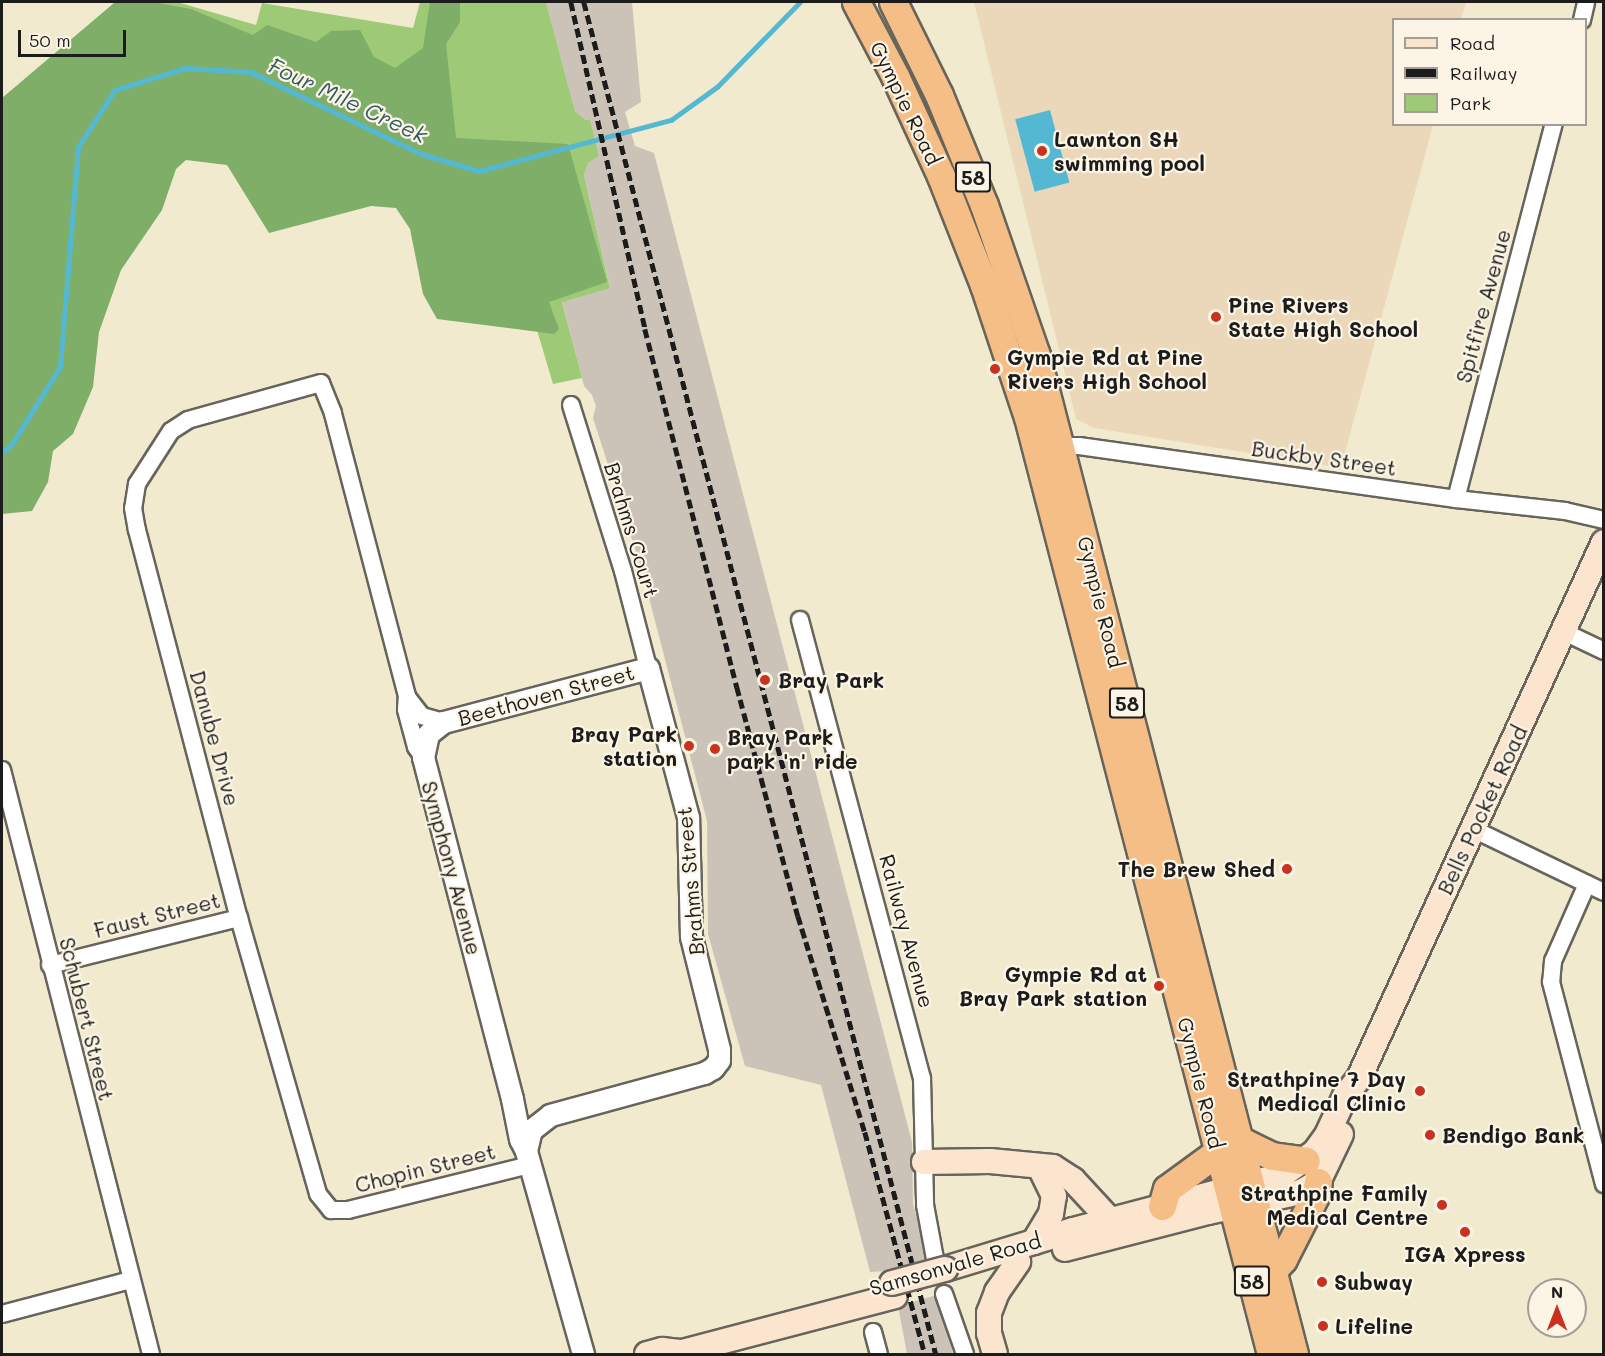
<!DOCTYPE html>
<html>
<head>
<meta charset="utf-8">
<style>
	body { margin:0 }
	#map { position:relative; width:1605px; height:1356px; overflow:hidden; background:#f1eacf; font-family:Mali,sans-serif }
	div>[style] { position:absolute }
	.built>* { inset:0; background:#ebd8ba }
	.industrial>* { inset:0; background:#cbc3b8 }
	.green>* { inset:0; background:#9eca77 }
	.forest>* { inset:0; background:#7eae68 }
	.water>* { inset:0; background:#54b8d2; transform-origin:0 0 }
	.stream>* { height:4.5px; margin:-2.25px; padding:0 2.25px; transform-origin:2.25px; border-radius:2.25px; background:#54b8d2 }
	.roads { filter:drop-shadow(2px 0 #67645b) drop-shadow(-2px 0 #67645b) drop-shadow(0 2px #67645b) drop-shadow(0 -2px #67645b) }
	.minor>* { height:16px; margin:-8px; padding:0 8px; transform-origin:8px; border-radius:8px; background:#fff }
	.tertiary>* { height:21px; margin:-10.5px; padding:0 10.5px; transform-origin:10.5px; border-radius:10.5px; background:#fff }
	.secondary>* { height:24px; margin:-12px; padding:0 12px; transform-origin:12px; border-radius:12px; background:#fbe5cf }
	.trunk>* { height:27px; margin:-13.5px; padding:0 13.5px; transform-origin:13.5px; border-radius:13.5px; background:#f6be87 }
	.rail>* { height:4.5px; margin-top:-2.25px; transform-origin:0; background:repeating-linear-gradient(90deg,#1c1c1c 0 9px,transparent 0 13.5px) }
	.bridges { filter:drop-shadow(2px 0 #67645b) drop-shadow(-2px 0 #67645b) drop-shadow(0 2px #67645b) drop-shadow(0 -2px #67645b) }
	.secondary-bridge>* { height:24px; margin:-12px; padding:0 12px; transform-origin:12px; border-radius:12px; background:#fbe5cf }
	.dots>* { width:16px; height:16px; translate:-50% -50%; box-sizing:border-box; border:3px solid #fcf5e5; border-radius:50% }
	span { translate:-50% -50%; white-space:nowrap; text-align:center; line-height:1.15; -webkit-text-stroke:4.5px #fcf5e5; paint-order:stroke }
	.shield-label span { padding:2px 4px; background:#fcf5e5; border:2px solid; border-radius:4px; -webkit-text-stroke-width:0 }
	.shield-label { font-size:20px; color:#1c1c1c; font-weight:700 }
	.street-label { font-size:21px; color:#1c1c1c }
	.poi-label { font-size:21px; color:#1c1c1c; font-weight:700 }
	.left { translate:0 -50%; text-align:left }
	.right { translate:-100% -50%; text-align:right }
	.water-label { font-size:22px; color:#325a65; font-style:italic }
	.frame { position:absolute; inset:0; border:3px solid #1c1c1c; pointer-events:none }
	.legend { position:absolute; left:1392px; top:18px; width:195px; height:108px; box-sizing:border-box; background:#fcf5e5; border:2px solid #a29e95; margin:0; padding:8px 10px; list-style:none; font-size:18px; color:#1c1c1c }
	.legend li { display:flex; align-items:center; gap:12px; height:30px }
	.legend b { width:30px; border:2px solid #a29e95 }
	.north { position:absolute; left:1527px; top:1278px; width:60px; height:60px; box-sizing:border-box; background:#fcf5e5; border:2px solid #a29e95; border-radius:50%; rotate:0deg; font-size:16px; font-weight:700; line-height:24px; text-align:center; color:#1c1c1c }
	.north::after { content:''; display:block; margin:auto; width:21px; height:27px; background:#c8321e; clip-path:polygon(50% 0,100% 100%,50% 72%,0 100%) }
	.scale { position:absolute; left:18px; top:30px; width:108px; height:27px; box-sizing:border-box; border:3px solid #1c1c1c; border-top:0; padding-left:8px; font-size:18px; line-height:21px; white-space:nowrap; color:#1c1c1c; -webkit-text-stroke:4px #fcf5e5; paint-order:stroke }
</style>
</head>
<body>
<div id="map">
	<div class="built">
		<i style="clip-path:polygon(974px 2px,1466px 2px,1461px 19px,1394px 20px,1394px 124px,1433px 125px,1341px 468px,1094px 428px,1076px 419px)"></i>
	</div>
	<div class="industrial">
		<i style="clip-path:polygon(546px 2px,632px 2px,641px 102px,625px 112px,635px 146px,654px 153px,912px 1142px,913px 1204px,928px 1261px,889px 1271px,870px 1272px,821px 1085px,745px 1066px,708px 934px,707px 821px,641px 567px,593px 418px,596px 406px,592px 395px,584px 386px,562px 301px,610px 287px,584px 175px,588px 163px,599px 156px,590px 119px,586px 120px,575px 111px)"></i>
		<i style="clip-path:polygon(937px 1295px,953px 1354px,907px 1354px,898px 1306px)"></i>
	</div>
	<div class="green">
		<i style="clip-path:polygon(116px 2px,177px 2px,256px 25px,262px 3px,413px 28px,420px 2px,546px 2px,575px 111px,586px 120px,590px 119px,599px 156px,588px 163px,584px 175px,610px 288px,562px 302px,582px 378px,553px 384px,534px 320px,479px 171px,2px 105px)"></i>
	</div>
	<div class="forest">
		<i style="clip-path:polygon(152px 2px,191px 9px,253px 35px,267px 25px,316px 42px,331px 31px,360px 30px,374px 57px,395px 68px,423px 48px,430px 2px,460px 2px,460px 22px,446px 44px,456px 138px,568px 144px,607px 282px,549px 302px,559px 329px,554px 334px,437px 319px,423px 294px,410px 229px,396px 208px,371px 206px,269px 233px,227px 165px,186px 160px,176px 169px,162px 210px,121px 270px,99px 332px,93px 387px,73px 434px,53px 451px,48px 482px,32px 511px,2px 514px,2px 98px,114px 3px)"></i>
	</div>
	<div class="water">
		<i style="left:1050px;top:110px;width:75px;height:36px;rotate:75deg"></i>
	</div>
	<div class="stream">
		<i style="left:2px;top:453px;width:13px;rotate:-42deg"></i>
		<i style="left:12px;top:444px;width:91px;rotate:-58.1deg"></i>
		<i style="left:60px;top:367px;width:221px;rotate:-85.3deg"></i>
		<i style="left:78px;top:147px;width:68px;rotate:-57deg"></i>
		<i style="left:115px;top:90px;width:73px;rotate:-17.4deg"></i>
		<i style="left:185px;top:68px;width:66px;rotate:3.5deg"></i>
		<i style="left:251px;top:72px;width:187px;rotate:25.7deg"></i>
		<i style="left:419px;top:153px;width:63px;rotate:16.7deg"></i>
		<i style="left:479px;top:171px;width:199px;rotate:-14.9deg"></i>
		<i style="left:671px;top:120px;width:57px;rotate:-35.7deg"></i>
		<i style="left:717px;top:87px;width:119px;rotate:-45.7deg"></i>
	</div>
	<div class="roads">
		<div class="minor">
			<i style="left:1582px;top:20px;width:18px;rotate:-77deg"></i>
			<i style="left:571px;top:405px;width:174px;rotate:72.6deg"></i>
			<i style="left:623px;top:571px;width:100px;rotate:75.5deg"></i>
			<i style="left:1053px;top:446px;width:26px"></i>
			<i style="left:1079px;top:446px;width:381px;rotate:8deg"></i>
			<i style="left:1456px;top:499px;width:110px;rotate:6.3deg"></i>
			<i style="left:1565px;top:511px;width:40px;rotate:13deg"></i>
			<i style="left:1456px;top:499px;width:388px;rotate:-75.4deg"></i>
			<i style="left:800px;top:620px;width:474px;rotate:75.1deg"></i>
			<i style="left:922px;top:1078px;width:127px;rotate:88.6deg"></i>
			<i style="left:925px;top:1205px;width:55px;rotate:79.5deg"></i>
			<i style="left:1564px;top:632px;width:44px;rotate:25.4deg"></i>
			<i style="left:407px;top:697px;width:24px;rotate:52deg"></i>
			<i style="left:422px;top:716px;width:22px;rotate:16deg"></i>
			<i style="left:423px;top:757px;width:12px;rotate:-125deg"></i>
			<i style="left:416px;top:747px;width:39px;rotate:-105deg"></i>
			<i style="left:406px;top:709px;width:13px;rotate:-86deg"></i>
			<i style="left:407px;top:696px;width:293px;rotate:-104.7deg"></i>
			<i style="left:333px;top:413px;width:32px;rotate:-112deg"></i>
			<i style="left:321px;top:383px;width:138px;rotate:164.5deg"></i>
			<i style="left:188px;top:420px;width:20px;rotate:147deg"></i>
			<i style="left:171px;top:431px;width:63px;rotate:122.7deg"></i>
			<i style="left:137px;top:484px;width:24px;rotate:99deg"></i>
			<i style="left:133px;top:508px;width:22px;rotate:80deg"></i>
			<i style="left:137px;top:530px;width:401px;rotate:75.3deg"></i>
			<i style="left:239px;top:918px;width:287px;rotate:74deg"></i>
			<i style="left:318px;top:1194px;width:21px;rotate:51deg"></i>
			<i style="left:331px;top:1210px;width:17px"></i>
			<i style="left:348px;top:1210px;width:187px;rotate:-13.9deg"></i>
			<i style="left:2px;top:770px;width:603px;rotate:75.69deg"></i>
			<i style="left:1473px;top:829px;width:145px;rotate:25.7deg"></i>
			<i style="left:1587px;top:884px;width:84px;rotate:113.8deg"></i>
			<i style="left:1553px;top:961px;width:21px;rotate:95deg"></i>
			<i style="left:1551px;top:982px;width:209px;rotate:75.3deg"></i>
			<i style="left:50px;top:965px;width:195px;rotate:-14deg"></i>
			<i style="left:944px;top:1294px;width:64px;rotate:70.7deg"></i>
			<i style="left:2px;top:1314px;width:133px;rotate:-14.8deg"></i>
			<i style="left:873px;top:1332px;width:23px;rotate:75deg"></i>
		</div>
		<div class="tertiary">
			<i style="left:526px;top:1151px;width:22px;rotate:-77deg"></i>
			<i style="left:531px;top:1130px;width:24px;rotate:-38deg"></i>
			<i style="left:550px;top:1115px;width:160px;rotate:-15.3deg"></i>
			<i style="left:704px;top:1073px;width:10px;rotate:-29deg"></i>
			<i style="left:713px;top:1068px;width:10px;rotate:-53deg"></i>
			<i style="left:719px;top:1060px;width:11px;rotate:-90deg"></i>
			<i style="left:719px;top:1049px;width:115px;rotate:-104deg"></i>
			<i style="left:691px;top:937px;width:120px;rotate:-91.4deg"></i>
			<i style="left:688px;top:817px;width:154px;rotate:-105deg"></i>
			<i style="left:648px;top:668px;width:212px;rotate:165.2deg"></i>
			<i style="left:443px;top:722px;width:19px;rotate:141deg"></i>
			<i style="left:428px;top:734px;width:24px;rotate:102deg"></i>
			<i style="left:423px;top:757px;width:353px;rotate:75.4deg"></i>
			<i style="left:512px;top:1099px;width:41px;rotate:78.7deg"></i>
			<i style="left:520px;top:1139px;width:13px;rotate:63deg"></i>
			<i style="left:526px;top:1151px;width:211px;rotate:74.3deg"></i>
		</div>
		<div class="secondary">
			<i style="left:924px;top:1162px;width:66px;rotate:-0.9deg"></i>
			<i style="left:990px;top:1161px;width:63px;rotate:5.4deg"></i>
			<i style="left:1053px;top:1167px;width:24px;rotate:33deg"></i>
			<i style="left:1073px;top:1180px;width:54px;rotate:47.2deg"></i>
			<i style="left:1034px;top:1242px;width:33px;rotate:-59deg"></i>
			<i style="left:1051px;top:1214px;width:18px;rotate:-81deg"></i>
			<i style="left:1054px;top:1196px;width:32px;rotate:-116deg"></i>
			<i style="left:1065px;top:1249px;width:148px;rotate:-14.5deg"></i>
			<i style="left:1208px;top:1212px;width:95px;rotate:-12.1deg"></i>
			<i style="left:1301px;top:1192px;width:20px;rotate:-30deg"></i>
			<i style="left:1318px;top:1182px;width:53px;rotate:-64.4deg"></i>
			<i style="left:945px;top:1269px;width:134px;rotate:-16.9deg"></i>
			<i style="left:1073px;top:1230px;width:216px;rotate:-14.7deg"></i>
			<i style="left:1282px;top:1175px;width:39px;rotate:-35deg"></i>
			<i style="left:1314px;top:1153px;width:22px;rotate:-54deg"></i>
			<i style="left:1327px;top:1135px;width:43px;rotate:-65.2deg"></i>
			<i style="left:1345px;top:1096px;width:23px;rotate:-52deg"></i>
			<i style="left:1359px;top:1078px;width:589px;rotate:-65.44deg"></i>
			<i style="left:647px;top:1354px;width:16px;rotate:-15deg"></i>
			<i style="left:662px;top:1350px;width:20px;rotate:6deg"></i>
			<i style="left:682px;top:1352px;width:220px;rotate:-14.7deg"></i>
			<i style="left:995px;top:1354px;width:22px;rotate:-106deg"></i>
			<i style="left:989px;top:1333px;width:20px;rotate:-90deg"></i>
			<i style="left:989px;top:1313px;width:22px;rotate:-69deg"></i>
			<i style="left:997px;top:1292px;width:37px;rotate:-55deg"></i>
		</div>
		<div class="trunk">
			<i style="left:856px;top:2px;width:84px;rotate:62.2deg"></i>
			<i style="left:895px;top:76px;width:110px;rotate:65.3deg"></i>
			<i style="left:941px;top:176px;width:117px;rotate:68.5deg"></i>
			<i style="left:984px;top:285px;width:139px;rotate:71.6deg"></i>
			<i style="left:1028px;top:417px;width:968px;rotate:75.46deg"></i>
			<i style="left:893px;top:2px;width:104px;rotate:63.7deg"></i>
			<i style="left:939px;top:95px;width:119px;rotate:67.8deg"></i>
			<i style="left:984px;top:205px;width:159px;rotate:70.9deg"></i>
			<i style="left:1036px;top:355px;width:1032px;rotate:75.52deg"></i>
			<i style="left:1239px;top:1140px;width:37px;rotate:26deg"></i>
			<i style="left:1272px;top:1156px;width:34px;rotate:8deg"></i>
			<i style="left:1162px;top:1206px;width:18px;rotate:-74deg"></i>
			<i style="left:1167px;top:1189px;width:64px;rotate:-36.2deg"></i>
			<i style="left:1272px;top:1271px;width:16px;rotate:-47deg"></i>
			<i style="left:1283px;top:1259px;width:73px;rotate:-63.1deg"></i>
			<i style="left:1316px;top:1194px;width:12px;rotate:-81deg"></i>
		</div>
	</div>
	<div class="rail">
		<i style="left:571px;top:2px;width:335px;rotate:77.2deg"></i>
		<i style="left:645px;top:329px;width:370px;rotate:75.6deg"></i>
		<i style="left:737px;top:687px;width:237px;rotate:75.1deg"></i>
		<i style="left:798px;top:916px;width:226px;rotate:72.8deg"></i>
		<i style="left:865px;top:1132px;width:230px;rotate:74.9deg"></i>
		<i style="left:584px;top:2px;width:1397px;rotate:75.41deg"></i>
	</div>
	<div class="bridges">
		<div class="secondary-bridge">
			<i style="left:892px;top:1283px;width:55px;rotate:-14.8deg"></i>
		</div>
	</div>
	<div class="dots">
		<i style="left:1042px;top:151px;background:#c8321e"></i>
		<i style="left:1216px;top:317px;background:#c8321e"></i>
		<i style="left:995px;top:369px;background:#c8321e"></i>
		<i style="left:765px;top:680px;background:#c8321e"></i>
		<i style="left:689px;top:746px;background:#c8321e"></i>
		<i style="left:715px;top:749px;background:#c8321e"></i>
		<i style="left:1287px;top:869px;background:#c8321e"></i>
		<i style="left:1159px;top:986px;background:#c8321e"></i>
		<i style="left:1420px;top:1091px;background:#c8321e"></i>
		<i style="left:1430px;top:1135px;background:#c8321e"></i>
		<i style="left:1442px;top:1205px;background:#c8321e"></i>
		<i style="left:1465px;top:1232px;background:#c8321e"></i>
		<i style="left:1322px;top:1282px;background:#c8321e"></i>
		<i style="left:1323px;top:1326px;background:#c8321e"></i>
	</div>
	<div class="shield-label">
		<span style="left:973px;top:177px">58</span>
		<span style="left:1127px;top:703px">58</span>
		<span style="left:1252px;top:1281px">58</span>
	</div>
	<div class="street-label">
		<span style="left:906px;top:103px;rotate:64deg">Gympie Road</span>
		<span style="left:1483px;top:306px;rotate:-75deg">Spitfire Avenue</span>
		<span style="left:1324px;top:458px;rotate:8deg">Buckby Street</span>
		<span style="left:632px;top:530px;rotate:73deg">Brahms Court</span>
		<span style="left:1101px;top:602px;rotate:76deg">Gympie Road</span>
		<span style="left:546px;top:695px;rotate:-15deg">Beethoven Street</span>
		<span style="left:215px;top:738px;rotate:75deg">Danube Drive</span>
		<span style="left:1482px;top:810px;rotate:-65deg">Bells Pocket Road</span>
		<span style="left:452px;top:868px;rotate:75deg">Symphony Avenue</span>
		<span style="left:690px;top:881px;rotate:-95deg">Brahms Street</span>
		<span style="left:157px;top:915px;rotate:-14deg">Faust Street</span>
		<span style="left:907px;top:931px;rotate:75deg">Railway Avenue</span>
		<span style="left:87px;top:1019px;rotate:76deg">Schubert Street</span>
		<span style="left:1201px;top:1083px;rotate:76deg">Gympie Road</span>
		<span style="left:425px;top:1168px;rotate:-14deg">Chopin Street</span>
		<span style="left:955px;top:1264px;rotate:-16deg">Samsonvale Road</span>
	</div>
	<div class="poi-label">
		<span class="left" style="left:1054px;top:151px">Lawnton SH<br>swimming pool</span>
		<span class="left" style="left:1228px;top:317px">Pine Rivers<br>State High School</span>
		<span class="left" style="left:1007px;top:369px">Gympie Rd at Pine<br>Rivers High School</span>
		<span class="left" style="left:778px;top:680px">Bray Park</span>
		<span class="right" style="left:677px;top:746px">Bray Park<br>station</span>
		<span class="left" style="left:727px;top:749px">Bray Park<br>park 'n' ride</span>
		<span class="right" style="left:1275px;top:869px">The Brew Shed</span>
		<span class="right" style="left:1147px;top:986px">Gympie Rd at<br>Bray Park station</span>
		<span class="right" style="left:1406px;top:1091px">Strathpine 7 Day<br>Medical Clinic</span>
		<span class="left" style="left:1442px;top:1135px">Bendigo Bank</span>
		<span class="right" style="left:1428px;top:1205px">Strathpine Family<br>Medical Centre</span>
		<span style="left:1465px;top:1254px">IGA Xpress</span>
		<span class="left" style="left:1334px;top:1282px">Subway</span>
		<span class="left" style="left:1335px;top:1326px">Lifeline</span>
	</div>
	<div class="water-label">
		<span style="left:348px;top:100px;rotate:25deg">Four Mile Creek</span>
	</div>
	<div class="frame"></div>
	<ul class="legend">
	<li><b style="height:8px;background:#fbe5cf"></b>Road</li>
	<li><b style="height:8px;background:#1c1c1c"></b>Railway</li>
	<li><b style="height:16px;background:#9eca77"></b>Park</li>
	</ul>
	<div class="north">N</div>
	<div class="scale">50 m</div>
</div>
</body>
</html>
